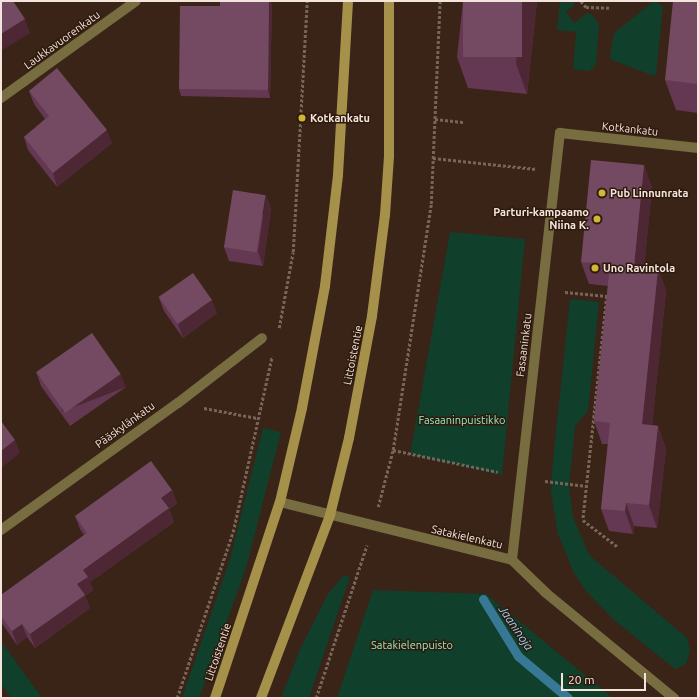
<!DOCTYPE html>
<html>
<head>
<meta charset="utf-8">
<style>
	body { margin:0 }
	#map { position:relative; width:699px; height:699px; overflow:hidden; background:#3a2417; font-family:Ubuntu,sans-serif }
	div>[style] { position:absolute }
	.green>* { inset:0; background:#103f2b }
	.stream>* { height:9px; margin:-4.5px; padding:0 4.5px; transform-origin:4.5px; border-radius:4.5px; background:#377895 }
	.path>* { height:2.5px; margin-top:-1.25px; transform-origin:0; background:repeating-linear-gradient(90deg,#786459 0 3px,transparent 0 5px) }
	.minor>* { height:10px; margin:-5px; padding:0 5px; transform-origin:5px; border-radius:5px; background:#786c41 }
	.secondary>* { height:10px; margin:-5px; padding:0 5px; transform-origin:5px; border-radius:5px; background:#a59149 }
	.wall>* { inset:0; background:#643752 }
	.shaded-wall>* { inset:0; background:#4d2834; transform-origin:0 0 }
	.building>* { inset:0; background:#734a61; transform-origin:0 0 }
	.dots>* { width:11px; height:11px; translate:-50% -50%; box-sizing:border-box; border:2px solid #2f1a0e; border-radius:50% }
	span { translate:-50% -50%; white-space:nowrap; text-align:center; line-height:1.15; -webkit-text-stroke:3px #2f1a0e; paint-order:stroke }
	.street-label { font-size:11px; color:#f4e5dc }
	.poi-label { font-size:11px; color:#f4e5dc; font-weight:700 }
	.left { translate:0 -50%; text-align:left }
	.right { translate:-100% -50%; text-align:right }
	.park-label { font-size:11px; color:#90edc1 }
	.water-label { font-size:12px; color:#92dcff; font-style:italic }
	.frame { position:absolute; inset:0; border:2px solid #f4e5dc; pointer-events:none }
	.scale { position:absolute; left:561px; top:673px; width:85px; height:18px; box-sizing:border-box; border:2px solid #f4e5dc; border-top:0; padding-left:5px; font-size:12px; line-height:14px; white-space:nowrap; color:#f4e5dc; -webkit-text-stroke:3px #2f1a0e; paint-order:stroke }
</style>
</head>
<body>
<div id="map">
	<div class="green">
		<i style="clip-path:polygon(560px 1px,573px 1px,575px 4px,566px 12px,574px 23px,587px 13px,591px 14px,599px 24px,596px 65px,589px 71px,573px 69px,576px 32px,557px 30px)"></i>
		<i style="clip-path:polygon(654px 1px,663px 6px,656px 75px,651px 75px,612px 60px,610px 56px,614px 33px)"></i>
		<i style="clip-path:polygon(450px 232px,525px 239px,502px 475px,410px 455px)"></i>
		<i style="clip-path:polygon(570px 299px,599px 302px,588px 411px,575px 426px,569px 487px,573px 517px,589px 555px,687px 638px,690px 650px,686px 664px,675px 669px,614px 620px,586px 591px,574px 573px,558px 534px,551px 492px,552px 470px)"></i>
		<i style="clip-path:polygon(263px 428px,281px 432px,246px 568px,199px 698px,182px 698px,230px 559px)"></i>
		<i style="clip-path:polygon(344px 575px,350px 577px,309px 698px,281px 698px,301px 647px,328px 594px)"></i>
		<i style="clip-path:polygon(373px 590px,486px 594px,613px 698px,337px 698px)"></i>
		<i style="clip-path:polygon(1px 641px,42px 698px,11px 698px,1px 684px)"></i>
	</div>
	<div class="stream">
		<i style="left:483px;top:599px;width:67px;rotate:58.4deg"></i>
		<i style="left:518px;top:656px;width:65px;rotate:40deg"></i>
	</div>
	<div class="path">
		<i style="left:581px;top:1px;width:8px;rotate:50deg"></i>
		<i style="left:586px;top:7px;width:23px;rotate:2deg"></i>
		<i style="left:435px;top:119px;width:30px;rotate:6deg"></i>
		<i style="left:433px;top:158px;width:104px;rotate:6.1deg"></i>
		<i style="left:565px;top:292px;width:42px;rotate:5.4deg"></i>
		<i style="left:607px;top:296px;width:225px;rotate:96.1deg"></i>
		<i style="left:583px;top:520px;width:44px;rotate:37.6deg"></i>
		<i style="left:279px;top:328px;width:77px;rotate:-79.6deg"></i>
		<i style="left:293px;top:252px;width:251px;rotate:-86.8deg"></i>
		<i style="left:204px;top:408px;width:54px;rotate:10.7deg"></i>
		<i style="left:393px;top:450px;width:107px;rotate:11.8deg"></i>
		<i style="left:545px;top:481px;width:42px;rotate:6.8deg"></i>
		<i style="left:378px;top:507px;width:59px;rotate:-75.3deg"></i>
		<i style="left:393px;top:450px;width:249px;rotate:-81.2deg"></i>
		<i style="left:431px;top:204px;width:203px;rotate:-87.5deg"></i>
		<i style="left:177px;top:698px;width:175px;rotate:-71.4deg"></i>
		<i style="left:233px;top:532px;width:180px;rotate:-77.5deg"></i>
		<i style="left:316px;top:698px;width:161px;rotate:-71.6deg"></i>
	</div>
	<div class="minor">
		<i style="left:1px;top:98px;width:166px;rotate:-35.7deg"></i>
		<i style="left:280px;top:502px;width:239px;rotate:14deg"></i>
		<i style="left:512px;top:560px;width:47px;rotate:44.1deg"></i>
		<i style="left:546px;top:593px;width:166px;rotate:39.4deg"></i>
		<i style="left:1px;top:530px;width:218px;rotate:-35.7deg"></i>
		<i style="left:178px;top:403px;width:106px;rotate:-37.7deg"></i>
		<i style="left:512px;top:560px;width:430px;rotate:-83.6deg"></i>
		<i style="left:560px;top:133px;width:139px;rotate:6.2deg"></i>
	</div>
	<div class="secondary">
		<i style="left:215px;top:698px;width:206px;rotate:-71.7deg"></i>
		<i style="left:280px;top:502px;width:97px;rotate:-76.8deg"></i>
		<i style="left:302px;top:408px;width:124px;rotate:-79.3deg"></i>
		<i style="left:325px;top:286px;width:112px;rotate:-83.3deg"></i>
		<i style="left:338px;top:175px;width:174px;rotate:-86.7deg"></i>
		<i style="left:261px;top:698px;width:196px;rotate:-69.3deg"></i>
		<i style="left:330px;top:515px;width:79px;rotate:-76.1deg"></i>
		<i style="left:349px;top:438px;width:124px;rotate:-79.3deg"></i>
		<i style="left:372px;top:316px;width:102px;rotate:-82.7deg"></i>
		<i style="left:385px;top:215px;width:59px;rotate:-86.1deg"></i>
		<i style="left:389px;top:156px;width:155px;rotate:-90deg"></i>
	</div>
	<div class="wall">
		<i style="clip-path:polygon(272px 1px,270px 98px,181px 96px,179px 89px,220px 6px)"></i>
		<i style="clip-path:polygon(463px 1px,537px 1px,527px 94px,468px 88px,457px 57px)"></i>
		<i style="clip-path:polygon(698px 1px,698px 113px,676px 110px,665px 80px)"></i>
		<i style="clip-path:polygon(29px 91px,112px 143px,57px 187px,28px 150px,24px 137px,45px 119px,34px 104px)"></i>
		<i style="clip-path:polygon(644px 165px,652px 188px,644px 267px,658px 269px,666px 291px,652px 425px,658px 426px,666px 449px,657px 528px,634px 526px,633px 534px,609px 531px,601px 509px,608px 444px,602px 444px,594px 421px,608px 286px,589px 284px,581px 262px)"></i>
		<i style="clip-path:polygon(271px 208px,263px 266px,229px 261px,224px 247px)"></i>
		<i style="clip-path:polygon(159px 298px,217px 313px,183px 338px,164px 311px)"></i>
		<i style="clip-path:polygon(36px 372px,126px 387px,70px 426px,41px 386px)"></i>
		<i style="clip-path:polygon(172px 490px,177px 504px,169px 509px,174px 522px,90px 582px,93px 590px,85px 596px,90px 608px,35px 648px,27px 637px,17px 645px,1px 622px,1px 595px,84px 535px,80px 529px,75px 516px)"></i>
	</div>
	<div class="shaded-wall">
		<i style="clip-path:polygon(269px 1px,272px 1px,270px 98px,268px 90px)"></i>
		<i style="clip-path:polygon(522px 1px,537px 1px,527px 94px,516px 64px)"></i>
		<i style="clip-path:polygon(25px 19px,30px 33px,1px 51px,1px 34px)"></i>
		<i style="clip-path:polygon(107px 130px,112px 143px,57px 187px,53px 173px)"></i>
		<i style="clip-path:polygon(644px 165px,652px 188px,642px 289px,634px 266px)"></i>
		<i style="clip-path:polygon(266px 195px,271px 208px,263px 266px,258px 252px)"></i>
		<i style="clip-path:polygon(658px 269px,666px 291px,650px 447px,642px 424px)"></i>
		<i style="clip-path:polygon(212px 300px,217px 313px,183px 338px,178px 324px)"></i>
		<i style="left:121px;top:374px;width:14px;height:68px;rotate:69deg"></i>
		<i style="clip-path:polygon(658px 426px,666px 449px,657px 528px,649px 505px)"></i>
		<i style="clip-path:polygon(15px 440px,20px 453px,1px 468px,1px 451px)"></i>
		<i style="clip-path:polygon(172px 490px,177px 504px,169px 509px,174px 522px,90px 582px,93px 590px,85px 596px,90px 608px,35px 648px,30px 634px,83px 570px,161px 498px)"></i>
		<i style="clip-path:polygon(626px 503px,634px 526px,633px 534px,625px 511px)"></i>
		<i style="clip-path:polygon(22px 624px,27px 637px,17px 645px,12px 631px)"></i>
	</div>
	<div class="building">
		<i style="clip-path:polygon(4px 1px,13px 1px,25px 19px,1px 34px,1px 3px)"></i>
		<i style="clip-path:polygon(220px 1px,269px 1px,268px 90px,179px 89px,180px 6px,220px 6px)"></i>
		<i style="left:463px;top:1px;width:59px;height:56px"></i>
		<i style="clip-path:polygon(673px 1px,698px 1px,698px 84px,665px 80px)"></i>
		<i style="clip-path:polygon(57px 68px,107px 130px,53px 173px,24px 137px,49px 116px,29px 91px)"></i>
		<i style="clip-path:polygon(591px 160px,644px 165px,634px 266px,658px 269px,642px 424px,658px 426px,649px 505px,626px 503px,625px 511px,601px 509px,610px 423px,594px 421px,610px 264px,581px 262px)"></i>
		<i style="left:233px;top:190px;width:33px;height:58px;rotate:9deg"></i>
		<i style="left:193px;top:273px;width:33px;height:42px;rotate:55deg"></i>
		<i style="left:92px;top:333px;width:50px;height:68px;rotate:55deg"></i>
		<i style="clip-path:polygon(1px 421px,15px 440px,1px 451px)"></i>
		<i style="clip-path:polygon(151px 461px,172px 490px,161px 498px,169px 508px,83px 570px,88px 577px,77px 584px,85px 595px,30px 634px,22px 624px,12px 631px,1px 616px,1px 595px,87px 533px,75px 516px)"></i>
	</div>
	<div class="dots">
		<i style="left:302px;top:118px;background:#d1b736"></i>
		<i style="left:602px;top:193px;background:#d1b736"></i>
		<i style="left:597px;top:219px;background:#d1b736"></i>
		<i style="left:595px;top:268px;background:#d1b736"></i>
	</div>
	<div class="street-label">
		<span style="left:62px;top:40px;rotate:-36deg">Laukkavuorenkatu</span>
		<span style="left:630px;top:129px;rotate:6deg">Kotkankatu</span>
		<span style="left:524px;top:345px;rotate:-83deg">Fasaaninkatu</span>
		<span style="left:353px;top:355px;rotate:-79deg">Littoistentie</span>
		<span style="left:125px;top:425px;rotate:-36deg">Pääskylänkatu</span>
		<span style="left:467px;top:537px;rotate:13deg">Satakielenkatu</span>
		<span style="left:218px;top:652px;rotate:-71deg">Littoistentie</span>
	</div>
	<div class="poi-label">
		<span class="left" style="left:310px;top:118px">Kotkankatu</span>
		<span class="left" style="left:610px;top:193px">Pub Linnunrata</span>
		<span class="right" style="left:589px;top:219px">Parturi-kampaamo<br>Niina K.</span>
		<span class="left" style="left:603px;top:268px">Uno Ravintola</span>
	</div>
	<div class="park-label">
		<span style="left:462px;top:420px">Fasaaninpuistikko</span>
		<span style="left:412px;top:645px">Satakielenpuisto</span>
	</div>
	<div class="water-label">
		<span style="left:516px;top:628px;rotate:56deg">Jaaninoja</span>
	</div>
	<div class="frame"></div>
	<div class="scale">20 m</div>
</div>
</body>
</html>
